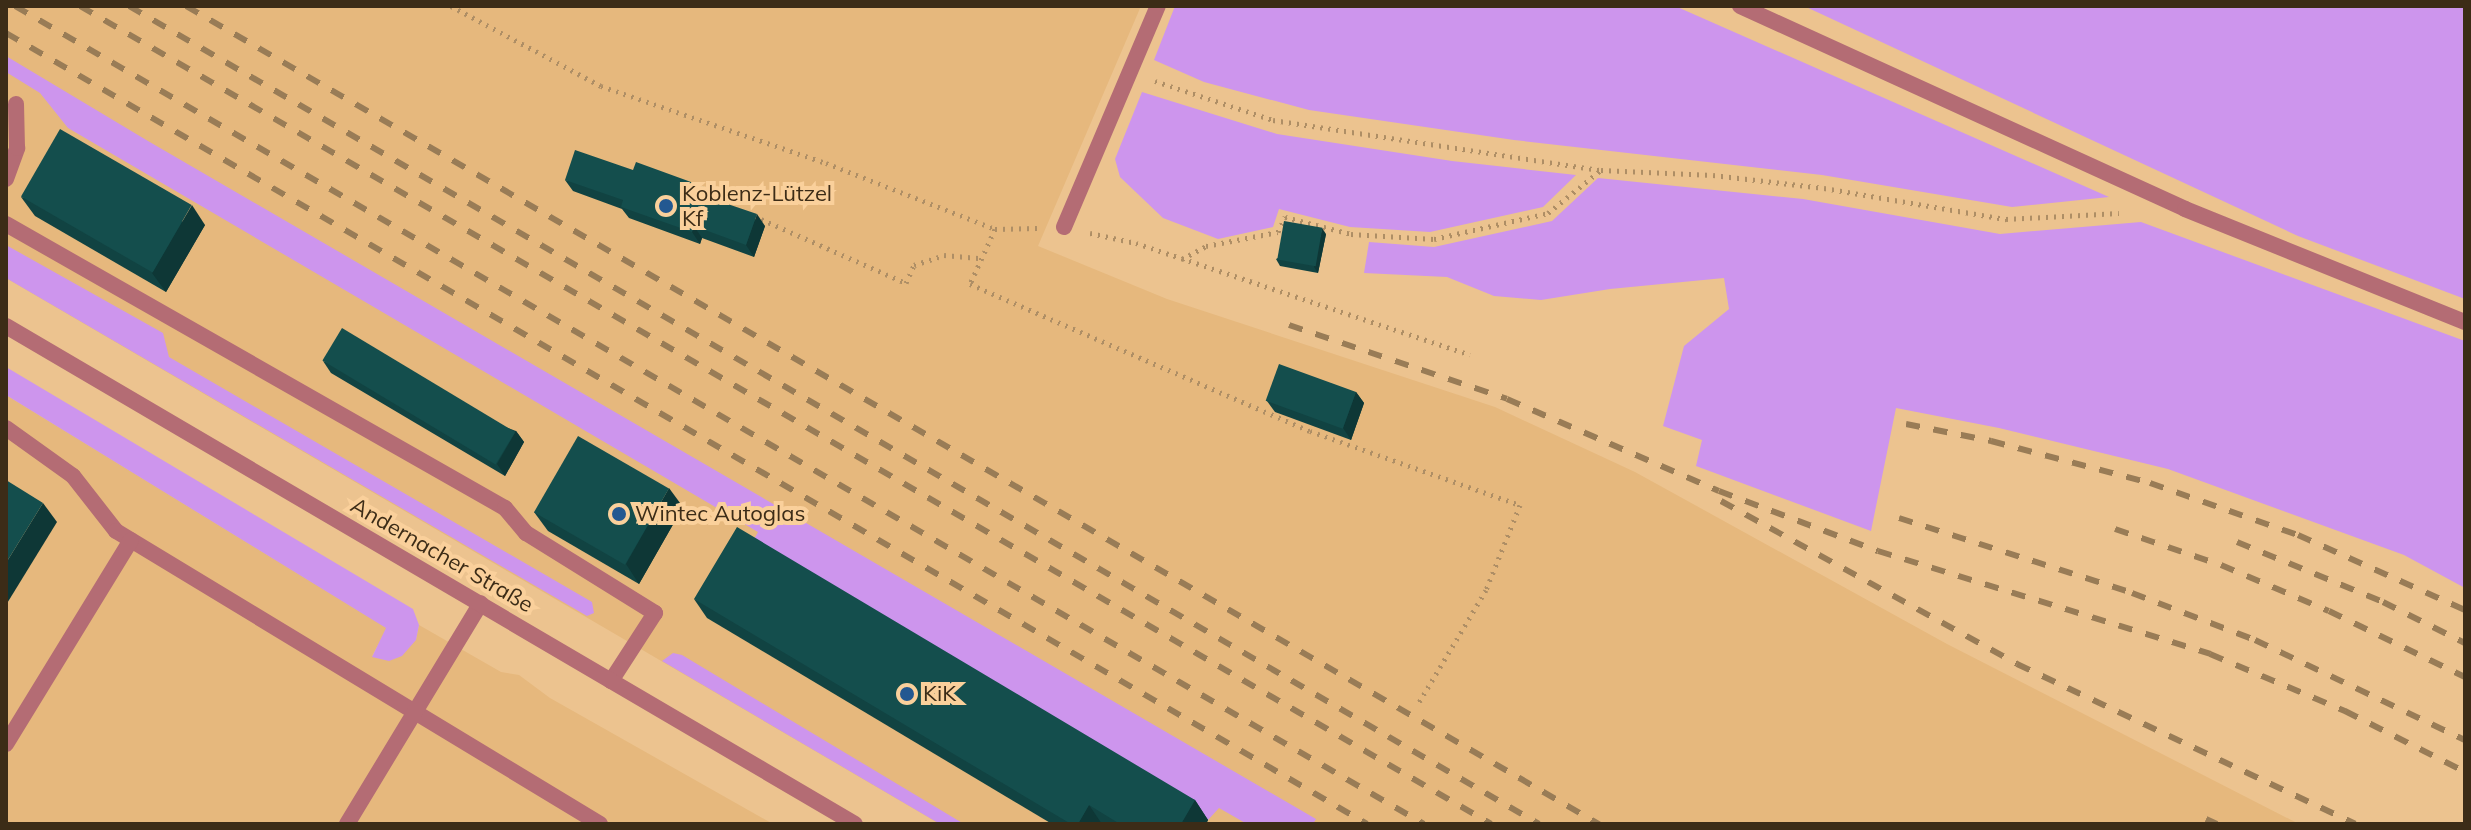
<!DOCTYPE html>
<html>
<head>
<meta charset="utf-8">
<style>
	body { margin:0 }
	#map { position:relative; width:2471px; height:830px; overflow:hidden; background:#ecc38f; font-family:Mulish,sans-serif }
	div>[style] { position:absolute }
	.built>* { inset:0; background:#e6b87d }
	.green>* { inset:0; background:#cd95ed }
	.path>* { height:5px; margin-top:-2.5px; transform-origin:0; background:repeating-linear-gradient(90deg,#ae8e65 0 2px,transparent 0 8px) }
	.service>* { height:16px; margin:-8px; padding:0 8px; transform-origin:8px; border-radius:8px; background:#b46c74 }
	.tertiary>* { height:16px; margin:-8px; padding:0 8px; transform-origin:8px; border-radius:8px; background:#b46c74 }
	.rail>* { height:6px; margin-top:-3px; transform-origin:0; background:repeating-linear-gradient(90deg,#997c56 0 14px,transparent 0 28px) }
	.wall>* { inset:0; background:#114342 }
	.shaded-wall>* { inset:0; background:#0e3736 }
	.building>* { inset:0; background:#144e4d; transform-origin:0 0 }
	.dots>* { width:22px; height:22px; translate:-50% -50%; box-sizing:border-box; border:4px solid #fad09b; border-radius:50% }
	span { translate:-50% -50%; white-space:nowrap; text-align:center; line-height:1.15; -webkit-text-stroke:8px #fad09b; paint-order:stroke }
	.poi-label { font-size:22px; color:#3c2c17 }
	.left { translate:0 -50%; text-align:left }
	.street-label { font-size:22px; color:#3c2c17 }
	.frame { position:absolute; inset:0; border:8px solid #3c2c17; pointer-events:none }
</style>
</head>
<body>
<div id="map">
	<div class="built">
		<i style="clip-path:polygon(6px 6px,1141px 6px,1038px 246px,1167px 299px,1495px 407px,1635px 472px,1947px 644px,2299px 824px,940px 824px,6px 278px)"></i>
		<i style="clip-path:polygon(6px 395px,387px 628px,372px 656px,416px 640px,419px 625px,501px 672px,519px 675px,550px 698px,773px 824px,6px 824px)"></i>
	</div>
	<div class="green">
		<i style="clip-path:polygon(1175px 6px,1675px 6px,2109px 197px,2012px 207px,1822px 175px,1514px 140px,1309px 110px,1204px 82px,1154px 60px)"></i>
		<i style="clip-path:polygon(1804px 6px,2465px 6px,2465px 299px,2298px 236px)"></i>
		<i style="clip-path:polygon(6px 56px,148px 141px,1316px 819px,1313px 824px,1247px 824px,1219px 808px,1208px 820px,750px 547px,758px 532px,68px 128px,40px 93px,6px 72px)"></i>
		<i style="clip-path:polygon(1142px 92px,1277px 134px,1452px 161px,1576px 175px,1543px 207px,1430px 232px,1350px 227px,1279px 209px,1273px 227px,1218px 239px,1163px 218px,1120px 177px,1115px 159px)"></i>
		<i style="clip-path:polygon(1598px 178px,1803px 199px,2000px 234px,2141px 222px,2465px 341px,2465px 588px,2404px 555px,2168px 469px,1999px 428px,1896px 408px,1871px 531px,1696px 466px,1702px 440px,1663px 426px,1684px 346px,1729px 309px,1724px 278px,1610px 289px,1541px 300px,1494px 296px,1447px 277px,1364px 273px,1369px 242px,1434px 247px,1552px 221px)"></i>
		<i style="clip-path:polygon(6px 245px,163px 333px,169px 357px,592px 602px,594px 613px,587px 616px,6px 278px)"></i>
		<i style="clip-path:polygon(6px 367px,413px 609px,419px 625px,416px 640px,402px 656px,389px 661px,372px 657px,386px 628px,6px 395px)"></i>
		<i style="clip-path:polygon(673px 653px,682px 655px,964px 824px,940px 824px,662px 661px)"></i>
	</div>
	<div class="path">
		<i style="left:451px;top:6px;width:170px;rotate:28.1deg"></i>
		<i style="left:601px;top:86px;width:238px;rotate:18.9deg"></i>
		<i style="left:826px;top:163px;width:181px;rotate:21.3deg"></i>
		<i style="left:995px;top:229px;width:42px;rotate:-1.4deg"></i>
		<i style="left:1155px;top:81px;width:124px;rotate:18.3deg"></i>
		<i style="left:1273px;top:120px;width:332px;rotate:8.7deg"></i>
		<i style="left:1601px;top:170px;width:112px;rotate:2.6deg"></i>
		<i style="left:1713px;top:175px;width:112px;rotate:6.7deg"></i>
		<i style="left:1824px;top:188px;width:185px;rotate:9.7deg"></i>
		<i style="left:2006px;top:219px;width:113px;rotate:-3deg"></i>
		<i style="left:754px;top:216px;width:166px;rotate:23.8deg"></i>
		<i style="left:906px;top:283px;width:20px;rotate:-66deg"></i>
		<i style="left:914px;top:265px;width:32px;rotate:-18deg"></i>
		<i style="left:944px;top:255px;width:37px;rotate:5deg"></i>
		<i style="left:995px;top:229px;width:60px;rotate:114.4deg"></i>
		<i style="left:970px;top:284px;width:370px;rotate:23.4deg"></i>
		<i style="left:1310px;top:431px;width:223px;rotate:19.4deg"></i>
		<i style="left:1520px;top:505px;width:92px;rotate:111.8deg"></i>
		<i style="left:1486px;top:590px;width:133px;rotate:120.8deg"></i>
		<i style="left:1090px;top:233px;width:47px;rotate:12.3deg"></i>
		<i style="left:1136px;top:243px;width:352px;rotate:18.5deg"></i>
		<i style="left:1182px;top:259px;width:27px;rotate:-28deg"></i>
		<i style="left:1206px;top:246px;width:73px;rotate:-11deg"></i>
		<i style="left:1278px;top:232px;width:17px;rotate:-65deg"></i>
		<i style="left:1285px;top:217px;width:68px;rotate:14.4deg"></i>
		<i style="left:1351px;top:234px;width:83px;rotate:3.4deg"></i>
		<i style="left:1434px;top:239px;width:117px;rotate:-12.8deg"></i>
		<i style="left:1548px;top:213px;width:68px;rotate:-39.1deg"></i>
	</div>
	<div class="service">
		<i style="left:1740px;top:6px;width:489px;rotate:24.5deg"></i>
		<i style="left:2185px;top:209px;width:302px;rotate:22deg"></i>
		<i style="left:6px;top:179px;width:33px;rotate:-70deg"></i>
		<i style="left:17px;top:148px;width:44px;rotate:-91.3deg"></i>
		<i style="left:6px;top:224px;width:574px;rotate:29.65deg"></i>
		<i style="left:505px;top:508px;width:33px;rotate:50deg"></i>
		<i style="left:526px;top:533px;width:152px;rotate:31.8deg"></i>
		<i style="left:655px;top:613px;width:81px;rotate:122.9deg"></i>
		<i style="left:1064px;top:227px;width:240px;rotate:-67deg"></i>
		<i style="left:6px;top:428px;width:82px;rotate:35.6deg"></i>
		<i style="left:73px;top:476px;width:70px;rotate:52deg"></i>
		<i style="left:116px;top:531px;width:566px;rotate:31.19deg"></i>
		<i style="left:6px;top:744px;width:239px;rotate:-58.5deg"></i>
		<i style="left:347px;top:824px;width:258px;rotate:-58.8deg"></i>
	</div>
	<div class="tertiary">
		<i style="left:6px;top:326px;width:984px;rotate:30.39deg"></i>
	</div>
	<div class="rail">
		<i style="left:15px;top:6px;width:1629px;rotate:30.14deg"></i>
		<i style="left:80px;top:6px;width:1631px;rotate:30.1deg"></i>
		<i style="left:129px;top:6px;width:1630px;rotate:30.12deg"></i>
		<i style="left:186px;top:6px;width:1633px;rotate:30.07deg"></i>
		<i style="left:6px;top:33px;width:1574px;rotate:30.16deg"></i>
		<i style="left:1289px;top:325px;width:230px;rotate:18.7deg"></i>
		<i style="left:1507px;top:399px;width:231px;rotate:23.5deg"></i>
		<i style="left:1719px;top:491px;width:170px;rotate:20.7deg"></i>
		<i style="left:1878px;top:551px;width:348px;rotate:17.2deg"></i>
		<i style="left:2210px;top:654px;width:147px;rotate:22.9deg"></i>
		<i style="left:2345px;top:711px;width:135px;rotate:26.9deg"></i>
		<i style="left:1906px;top:424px;width:87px;rotate:11.3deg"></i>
		<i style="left:1991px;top:441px;width:164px;rotate:14.8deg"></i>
		<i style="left:2150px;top:483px;width:157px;rotate:19.4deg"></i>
		<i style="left:2298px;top:535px;width:183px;rotate:24.2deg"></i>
		<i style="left:1721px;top:501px;width:338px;rotate:28.8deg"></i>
		<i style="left:2017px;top:664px;width:374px;rotate:25.3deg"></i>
		<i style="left:1899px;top:518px;width:245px;rotate:17.8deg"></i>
		<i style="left:2132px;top:593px;width:132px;rotate:20.9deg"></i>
		<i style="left:2255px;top:640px;width:233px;rotate:25.5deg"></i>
		<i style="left:2115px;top:529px;width:112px;rotate:18.8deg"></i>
		<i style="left:2221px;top:565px;width:117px;rotate:23.1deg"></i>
		<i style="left:2329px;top:611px;width:151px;rotate:25.9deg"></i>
		<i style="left:2237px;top:542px;width:158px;rotate:22.3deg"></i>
		<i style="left:2383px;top:602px;width:92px;rotate:26.6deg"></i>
		<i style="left:2206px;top:819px;width:12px;rotate:24deg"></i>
	</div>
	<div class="wall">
		<i style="clip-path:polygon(565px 180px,721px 201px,765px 226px,754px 257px,702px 238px,700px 244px,629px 218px,622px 209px,573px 191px)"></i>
		<i style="clip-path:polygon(21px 197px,205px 225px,166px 292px,35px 216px)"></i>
		<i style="clip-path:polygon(1326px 234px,1318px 273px,1280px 266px,1276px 259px)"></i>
		<i style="clip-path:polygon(323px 361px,516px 431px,524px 442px,505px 476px,331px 373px)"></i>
		<i style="clip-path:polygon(1356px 392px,1364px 403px,1351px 440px,1275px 412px,1267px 401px)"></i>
		<i style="clip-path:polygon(683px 507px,639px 584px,548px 531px,534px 512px)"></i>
		<i style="clip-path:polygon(694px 599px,1195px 800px,1208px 820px,1206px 824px,1052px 824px,707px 618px)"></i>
	</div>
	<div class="shaded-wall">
		<i style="clip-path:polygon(713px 190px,721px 202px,710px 198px)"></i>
		<i style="clip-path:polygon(192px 205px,205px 225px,166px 292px,152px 273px)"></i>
		<i style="clip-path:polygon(757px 214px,765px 226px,754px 257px,746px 245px)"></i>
		<i style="clip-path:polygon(694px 226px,702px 238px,700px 244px,692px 232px)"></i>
		<i style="clip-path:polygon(1322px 228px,1326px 234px,1318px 273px,1314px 267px)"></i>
		<i style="clip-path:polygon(1356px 392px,1364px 403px,1351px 440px,1343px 428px)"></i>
		<i style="clip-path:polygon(516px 431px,524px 442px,505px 476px,497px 464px)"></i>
		<i style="clip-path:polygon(669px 488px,683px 507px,639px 584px,626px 564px)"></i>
		<i style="clip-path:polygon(43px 503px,57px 522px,6px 605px,6px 563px)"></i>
		<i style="clip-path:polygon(1195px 800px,1208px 820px,1206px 824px,1181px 824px)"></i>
		<i style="clip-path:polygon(1089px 805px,1102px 824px,1078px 824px)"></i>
	</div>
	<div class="building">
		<i style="left:60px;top:129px;width:152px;height:78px;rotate:30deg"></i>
		<i style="clip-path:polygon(575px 150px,633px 170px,636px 162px,713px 190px,710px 198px,757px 214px,746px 245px,694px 226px,692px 232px,621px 207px,623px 200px,565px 180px)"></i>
		<i style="left:1284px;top:221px;width:39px;height:39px;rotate:10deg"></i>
		<i style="left:342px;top:328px;width:202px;height:38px;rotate:31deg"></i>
		<i style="left:1279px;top:364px;width:82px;height:39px;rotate:20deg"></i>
		<i style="left:578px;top:436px;width:105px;height:88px;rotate:30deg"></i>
		<i style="clip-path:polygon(6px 480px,43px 503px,6px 563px)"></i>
		<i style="clip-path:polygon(737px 527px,1195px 800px,1181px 824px,1120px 824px,1089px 805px,1078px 824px,1071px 824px,694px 599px)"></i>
	</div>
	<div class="dots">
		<i style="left:666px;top:206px;background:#235891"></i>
		<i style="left:619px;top:514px;background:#235891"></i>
		<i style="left:907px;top:694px;background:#235891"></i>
	</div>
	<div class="poi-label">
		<span class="left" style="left:682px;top:206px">Koblenz-Lützel<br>Kf</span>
		<span class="left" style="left:635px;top:514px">Wintec Autoglas</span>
		<span class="left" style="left:923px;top:694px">KiK</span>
	</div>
	<div class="street-label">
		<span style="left:442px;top:555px;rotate:30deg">Andernacher Straße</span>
	</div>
	<div class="frame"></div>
</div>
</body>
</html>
